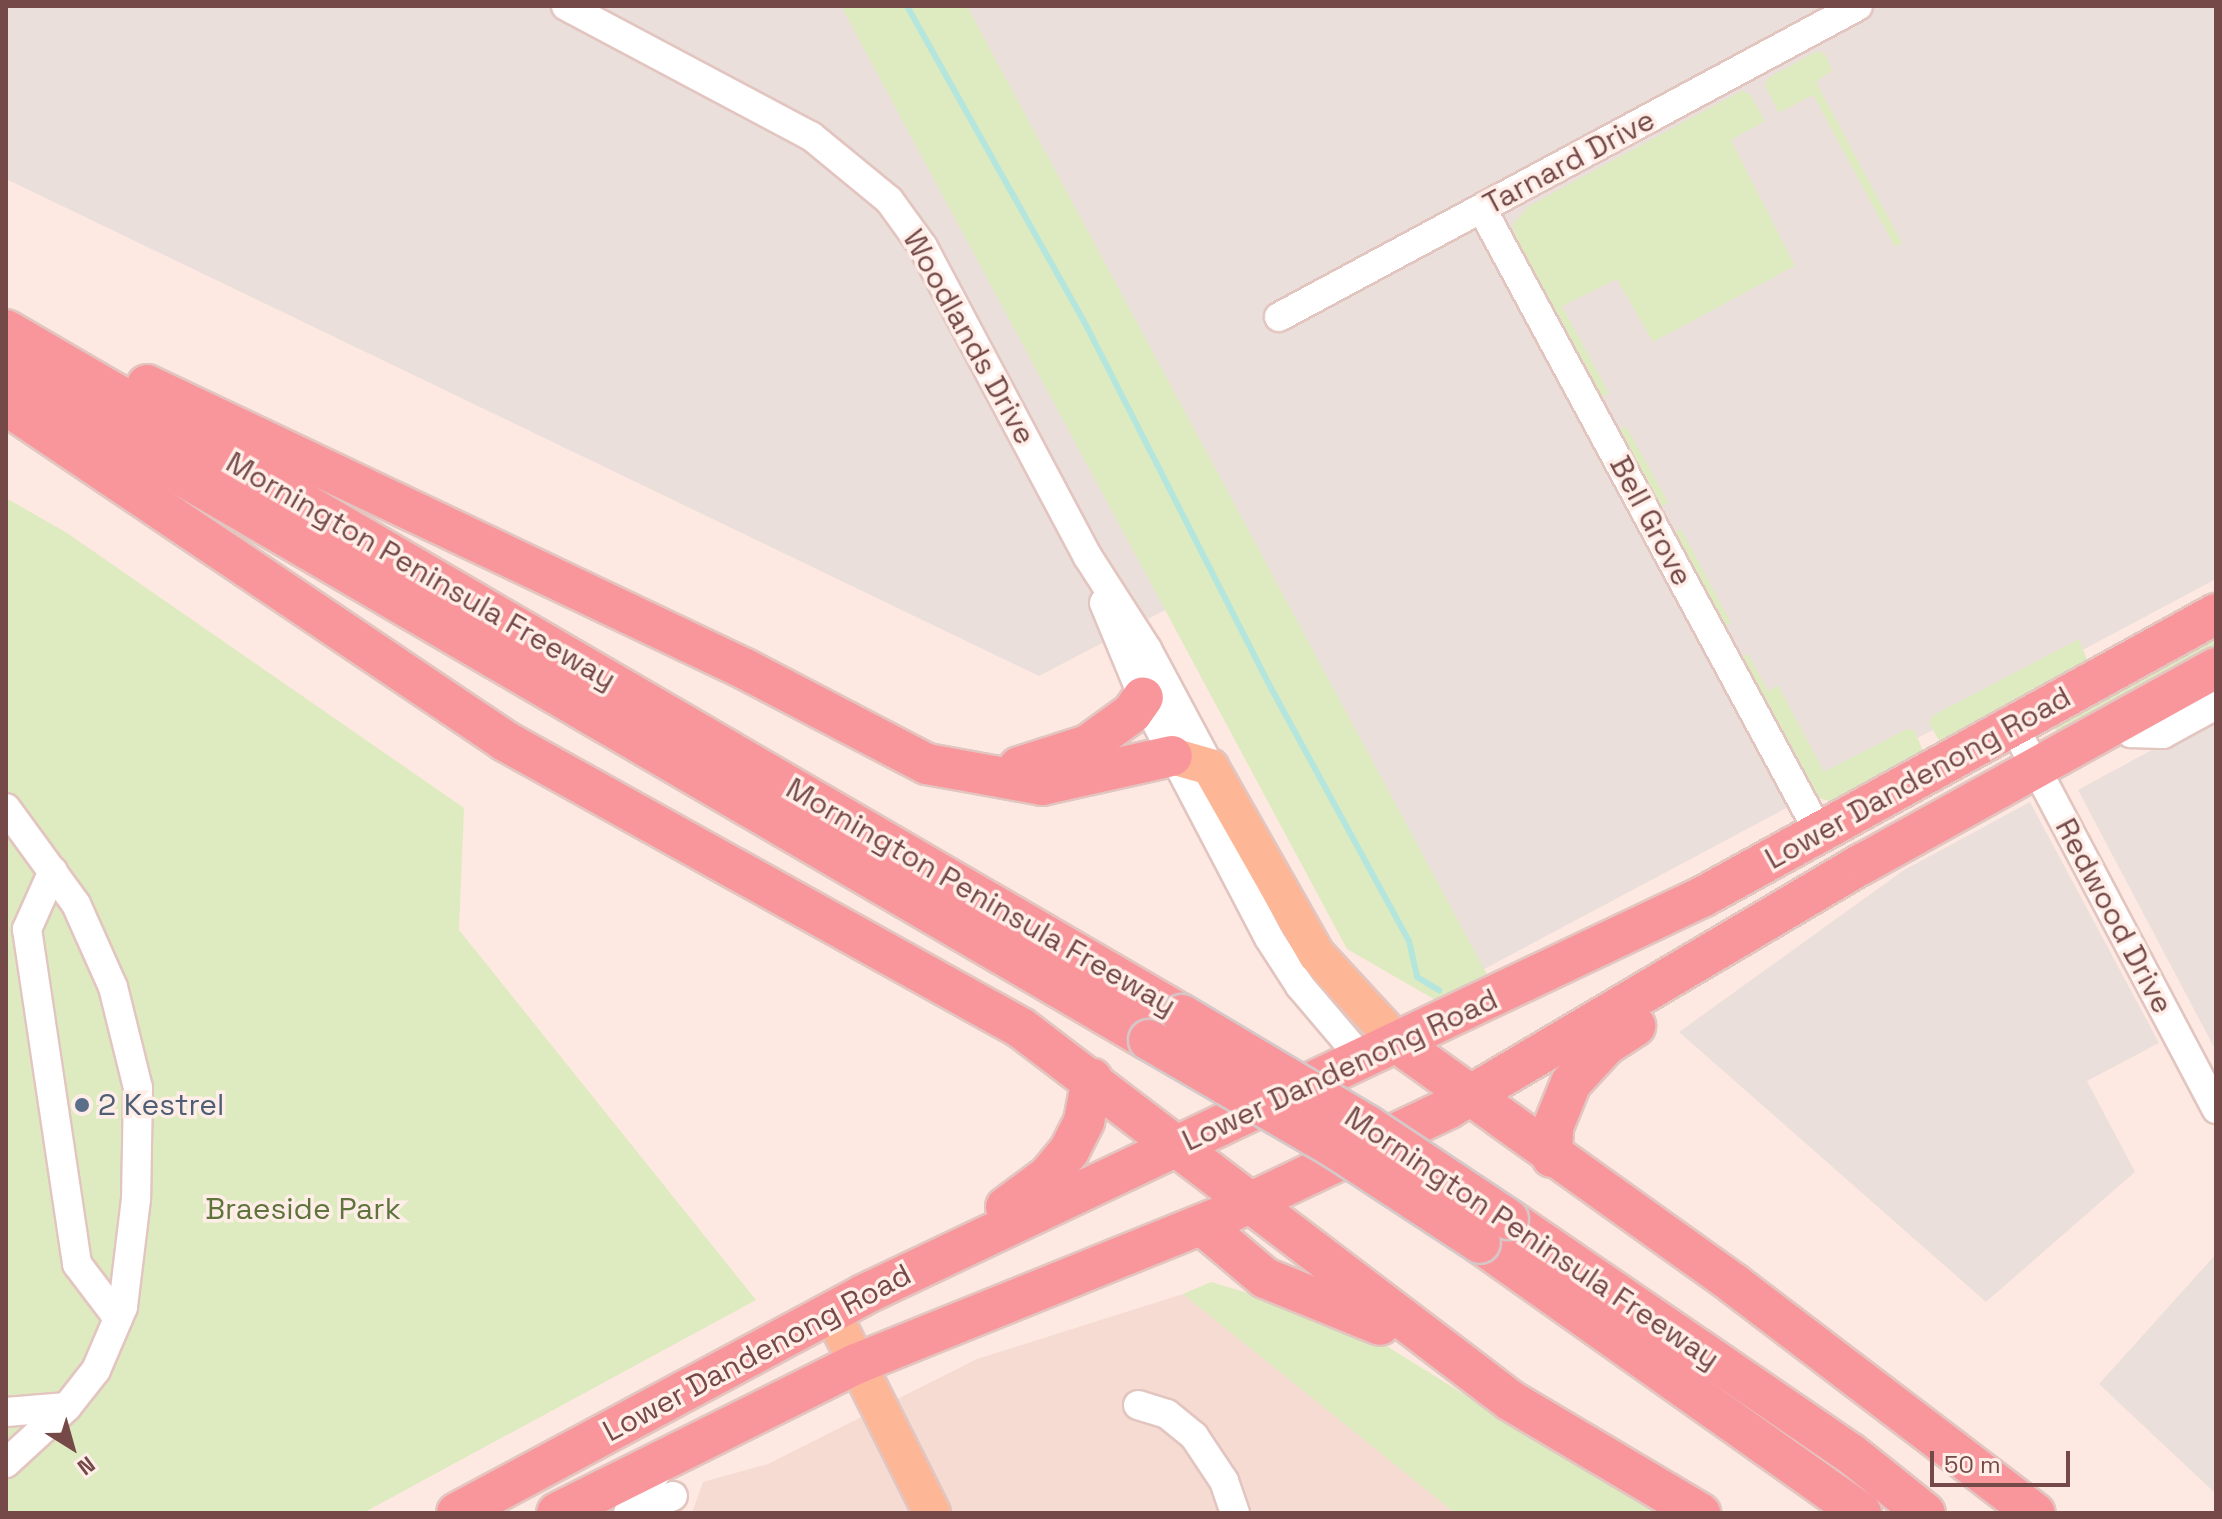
<!DOCTYPE html>
<html>
<head>
<meta charset="utf-8">
<style>
	body { margin:0 }
	#map { position:relative; width:2222px; height:1519px; overflow:hidden; background:#fde9e1; font-family:"Space Grotesk",sans-serif }
	div>[style] { position:absolute }
	.residential>* { inset:0; background:#f6dbd2 }
	.industrial>* { inset:0; background:#ebdfdc }
	.green>* { inset:0; background:#deeabf; transform-origin:0 0 }
	.stream>* { height:6px; margin:-3px; padding:0 3px; transform-origin:3px; border-radius:3px; background:#b5e6de }
	.roads { filter:drop-shadow(2px 0 #e3c5c0) drop-shadow(-2px 0 #e3c5c0) drop-shadow(0 2px #e3c5c0) drop-shadow(0 -2px #e3c5c0) }
	.minor>* { height:28px; margin:-14px; padding:0 14px; transform-origin:14px; border-radius:14px; background:#fff }
	.major>* { height:36px; margin:-18px; padding:0 18px; transform-origin:18px; border-radius:18px; background:#fdb797 }
	.highway>* { height:40px; margin:-20px; padding:0 20px; transform-origin:20px; border-radius:20px; background:#f9969b }
	.bridges { filter:drop-shadow(2px 0 #d5c8c8) drop-shadow(-2px 0 #d5c8c8) drop-shadow(0 2px #d5c8c8) drop-shadow(0 -2px #d5c8c8) }
	.highway-bridge>* { height:40px; margin:-20px; padding:0 20px; transform-origin:20px; border-radius:20px; background:#f9969b }
	.dots>* { width:22px; height:22px; translate:-50% -50%; box-sizing:border-box; border:4px solid #ffeee8; border-radius:50% }
	span { translate:-50% -50%; white-space:nowrap; text-align:center; line-height:1.15; -webkit-text-stroke:7px #ffeee8; paint-order:stroke }
	.street-label { font-size:30px; color:#744947 }
	.service-label { font-size:30px; color:#4e5e75 }
	.left { translate:0 -50%; text-align:left }
	.park-label { font-size:30px; color:#5f743c }
	.frame { position:absolute; inset:0; border:8px solid #744947; pointer-events:none }
	.north { position:absolute; left:32px; top:1407px; width:80px; height:80px; -webkit-text-stroke:6px #ffeee8; paint-order:stroke; rotate:143deg; font-size:22px; font-weight:700; line-height:32px; text-align:center; color:#744947 }
	.north::after { content:''; display:block; margin:auto; width:28px; height:36px; background:#744947; clip-path:polygon(50% 0,100% 100%,50% 72%,0 100%) }
	.scale { position:absolute; left:1930px; top:1451px; width:140px; height:36px; box-sizing:border-box; border:4px solid #744947; border-top:0; padding-left:10px; font-size:24px; line-height:28px; white-space:nowrap; color:#744947; -webkit-text-stroke:6px #ffeee8; paint-order:stroke }
</style>
</head>
<body>
<div id="map">
	<div class="residential">
		<i style="clip-path:polygon(1183px 1294px,1455px 1513px,692px 1513px,703px 1482px,768px 1464px,977px 1359px)"></i>
	</div>
	<div class="industrial">
		<i style="clip-path:polygon(6px 6px,2216px 6px,2216px 579px,1473px 975px,1255px 563px,1039px 676px,6px 179px)"></i>
		<i style="clip-path:polygon(2216px 715px,2216px 1051px,2078px 790px)"></i>
		<i style="clip-path:polygon(2030px 802px,2159px 1043px,2087px 1081px,2135px 1172px,1986px 1302px,1679px 1032px,1904px 870px)"></i>
		<i style="clip-path:polygon(2216px 1254px,2216px 1494px,2099px 1384px)"></i>
	</div>
	<div class="green">
		<i style="clip-path:polygon(841px 6px,967px 6px,1489px 978px,1439px 1002px,1347px 949px)"></i>
		<i style="clip-path:polygon(1817px 51px,1825px 54px,1832px 71px,1816px 82px,1902px 243px,1895px 247px,1813px 95px,1779px 113px,1765px 86px,1768px 78px)"></i>
		<i style="clip-path:polygon(1741px 91px,1750px 94px,1765px 121px,1731px 140px,1795px 266px,1653px 342px,1617px 279px,1562px 306px,1609px 393px,1598px 399px,1516px 246px,1513px 224px,1529px 206px)"></i>
		<i style="left:1626px;top:426px;width:88px;height:13px;rotate:61deg"></i>
		<i style="clip-path:polygon(6px 498px,67px 533px,464px 808px,459px 930px,756px 1300px,363px 1513px,6px 1513px)"></i>
		<i style="left:1681px;top:529px;width:107px;height:11px;rotate:62deg"></i>
		<i style="clip-path:polygon(2216px 634px,2216px 661px,2059px 733px,2055px 729px,2055px 724px)"></i>
		<i style="clip-path:polygon(2079px 639px,2089px 665px,1942px 744px,1937px 737px,1929px 723px,1932px 716px)"></i>
		<i style="clip-path:polygon(1748px 654px,1768px 691px,1778px 685px,1824px 772px,1907px 729px,1915px 731px,1924px 754px,1833px 802px,1819px 798px,1809px 790px,1738px 659px)"></i>
		<i style="clip-path:polygon(1211px 1282px,1351px 1324px,1655px 1513px,1455px 1513px,1183px 1294px)"></i>
	</div>
	<div class="stream">
		<i style="left:907px;top:6px;width:370px;rotate:60.7deg"></i>
		<i style="left:1088px;top:329px;width:403px;rotate:63deg"></i>
		<i style="left:1271px;top:688px;width:288px;rotate:61.4deg"></i>
		<i style="left:1409px;top:941px;width:37px;rotate:77deg"></i>
		<i style="left:1417px;top:977px;width:26px;rotate:31deg"></i>
	</div>
	<div class="roads">
		<div class="minor">
			<i style="left:566px;top:6px;width:277px;rotate:28deg"></i>
			<i style="left:811px;top:136px;width:101px;rotate:39.4deg"></i>
			<i style="left:889px;top:200px;width:58px;rotate:54.1deg"></i>
			<i style="left:923px;top:247px;width:351px;rotate:62deg"></i>
			<i style="left:1088px;top:557px;width:109px;rotate:57.3deg"></i>
			<i style="left:1147px;top:649px;width:134px;rotate:61.9deg"></i>
			<i style="left:1482px;top:209px;width:711px;rotate:61.6deg"></i>
			<i style="left:1279px;top:317px;width:657px;rotate:-28.24deg"></i>
			<i style="left:1104px;top:603px;width:102px;rotate:67.5deg"></i>
			<i style="left:1143px;top:697px;width:272px;rotate:62.4deg"></i>
			<i style="left:1269px;top:938px;width:57px;rotate:57.1deg"></i>
			<i style="left:1300px;top:986px;width:97px;rotate:49.6deg"></i>
			<i style="left:2118px;top:721px;width:18px;rotate:43deg"></i>
			<i style="left:2131px;top:733px;width:32px;rotate:2deg"></i>
			<i style="left:2163px;top:734px;width:60px;rotate:-28.7deg"></i>
			<i style="left:2012px;top:723px;width:437px;rotate:62.1deg"></i>
			<i style="left:6px;top:808px;width:119px;rotate:53.9deg"></i>
			<i style="left:76px;top:904px;width:91px;rotate:66deg"></i>
			<i style="left:113px;top:987px;width:104px;rotate:76.1deg"></i>
			<i style="left:138px;top:1088px;width:111px;rotate:91deg"></i>
			<i style="left:136px;top:1199px;width:109px;rotate:96.9deg"></i>
			<i style="left:123px;top:1307px;width:69px;rotate:113.2deg"></i>
			<i style="left:96px;top:1370px;width:47px;rotate:128.1deg"></i>
			<i style="left:67px;top:1407px;width:83px;rotate:137.4deg"></i>
			<i style="left:53px;top:871px;width:64px;rotate:114.1deg"></i>
			<i style="left:27px;top:929px;width:339px;rotate:81.5deg"></i>
			<i style="left:77px;top:1264px;width:68px;rotate:52.8deg"></i>
			<i style="left:1138px;top:1405px;width:30px;rotate:17deg"></i>
			<i style="left:1167px;top:1414px;width:35px;rotate:39deg"></i>
			<i style="left:1194px;top:1436px;width:54px;rotate:56.3deg"></i>
			<i style="left:1224px;top:1481px;width:34px;rotate:71deg"></i>
			<i style="left:6px;top:1412px;width:61px;rotate:-4.7deg"></i>
			<i style="left:628px;top:1513px;width:66px;rotate:-54.9deg"></i>
			<i style="left:629px;top:1513px;width:47px;rotate:-21.1deg"></i>
		</div>
		<div class="major">
			<i style="left:1172px;top:756px;width:40px;rotate:16deg"></i>
			<i style="left:1210px;top:767px;width:216px;rotate:60.4deg"></i>
			<i style="left:1317px;top:955px;width:121px;rotate:47.3deg"></i>
			<i style="left:831px;top:1311px;width:226px;rotate:63.4deg"></i>
		</div>
		<div class="highway">
			<i style="left:6px;top:330px;width:1361px;rotate:30.22deg"></i>
			<i style="left:6px;top:373px;width:1323px;rotate:30.27deg"></i>
			<i style="left:147px;top:385px;width:662px;rotate:25.4deg"></i>
			<i style="left:745px;top:669px;width:205px;rotate:27.6deg"></i>
			<i style="left:927px;top:764px;width:117px;rotate:10.3deg"></i>
			<i style="left:1042px;top:785px;width:133px;rotate:-12.6deg"></i>
			<i style="left:6px;top:405px;width:602px;rotate:33.95deg"></i>
			<i style="left:505px;top:741px;width:590px;rotate:29.08deg"></i>
			<i style="left:1021px;top:1028px;width:616px;rotate:37.28deg"></i>
			<i style="left:1511px;top:1401px;width:220px;rotate:30.7deg"></i>
			<i style="left:1019px;top:767px;width:72px;rotate:-17.7deg"></i>
			<i style="left:1088px;top:745px;width:54px;rotate:-36deg"></i>
			<i style="left:1132px;top:713px;width:19px;rotate:-55deg"></i>
			<i style="left:1399px;top:1044px;width:412px;rotate:35.6deg"></i>
			<i style="left:1734px;top:1284px;width:378px;rotate:37.3deg"></i>
			<i style="left:1552px;top:1157px;width:30px;rotate:-88deg"></i>
			<i style="left:1553px;top:1127px;width:48px;rotate:-67.8deg"></i>
			<i style="left:1571px;top:1083px;width:52px;rotate:-47.4deg"></i>
			<i style="left:1606px;top:1045px;width:35px;rotate:-33deg"></i>
			<i style="left:1006px;top:1207px;width:52px;rotate:-36.4deg"></i>
			<i style="left:1048px;top:1176px;width:33px;rotate:-50deg"></i>
			<i style="left:1069px;top:1151px;width:34px;rotate:-63deg"></i>
			<i style="left:1084px;top:1121px;width:43px;rotate:-79.2deg"></i>
			<i style="left:1508px;top:1219px;width:414px;rotate:34.4deg"></i>
			<i style="left:1850px;top:1453px;width:96px;rotate:38.7deg"></i>
			<i style="left:1202px;top:1225px;width:82px;rotate:40.1deg"></i>
			<i style="left:1265px;top:1278px;width:124px;rotate:22.2deg"></i>
			<i style="left:1480px;top:1243px;width:467px;rotate:35.3deg"></i>
			<i style="left:457px;top:1513px;width:461px;rotate:-28.2deg"></i>
			<i style="left:863px;top:1295px;width:931px;rotate:-25.38deg"></i>
			<i style="left:1704px;top:896px;width:585px;rotate:-28.85deg"></i>
			<i style="left:557px;top:1513px;width:334px;rotate:-26.5deg"></i>
			<i style="left:856px;top:1364px;width:395px;rotate:-22deg"></i>
			<i style="left:1222px;top:1216px;width:251px;rotate:-25.4deg"></i>
			<i style="left:1449px;top:1108px;width:482px;rotate:-30.6deg"></i>
			<i style="left:1864px;top:863px;width:402px;rotate:-29deg"></i>
		</div>
	</div>
	<div class="bridges">
		<div class="highway-bridge">
			<i style="left:1182px;top:1015px;width:217px;rotate:30.8deg"></i>
			<i style="left:1368px;top:1126px;width:168px;rotate:33.6deg"></i>
			<i style="left:1149px;top:1040px;width:215px;rotate:30.1deg"></i>
			<i style="left:1335px;top:1148px;width:173px;rotate:33.2deg"></i>
		</div>
	</div>
	<div class="dots">
		<i style="left:82px;top:1105px;background:#5c6f8a"></i>
	</div>
	<div class="street-label">
		<span style="left:1569px;top:162px;rotate:-28deg">Tarnard Drive</span>
		<span style="left:969px;top:337px;rotate:61deg">Woodlands Drive</span>
		<span style="left:1651px;top:521px;rotate:62deg">Bell Grove</span>
		<span style="left:421px;top:571px;rotate:30deg">Mornington Peninsula Freeway</span>
		<span style="left:1918px;top:778px;rotate:-29deg">Lower Dandenong Road</span>
		<span style="left:981px;top:897px;rotate:30deg">Mornington Peninsula Freeway</span>
		<span style="left:2114px;top:916px;rotate:62deg">Redwood Drive</span>
		<span style="left:1340px;top:1070px;rotate:-25deg">Lower Dandenong Road</span>
		<span style="left:1532px;top:1238px;rotate:34deg">Mornington Peninsula Freeway</span>
		<span style="left:757px;top:1353px;rotate:-28deg">Lower Dandenong Road</span>
	</div>
	<div class="service-label">
		<span class="left" style="left:98px;top:1105px">2 Kestrel</span>
	</div>
	<div class="park-label">
		<span style="left:303px;top:1209px">Braeside Park</span>
	</div>
	<div class="frame"></div>
	<div class="north">N</div>
	<div class="scale">50 m</div>
</div>
</body>
</html>
